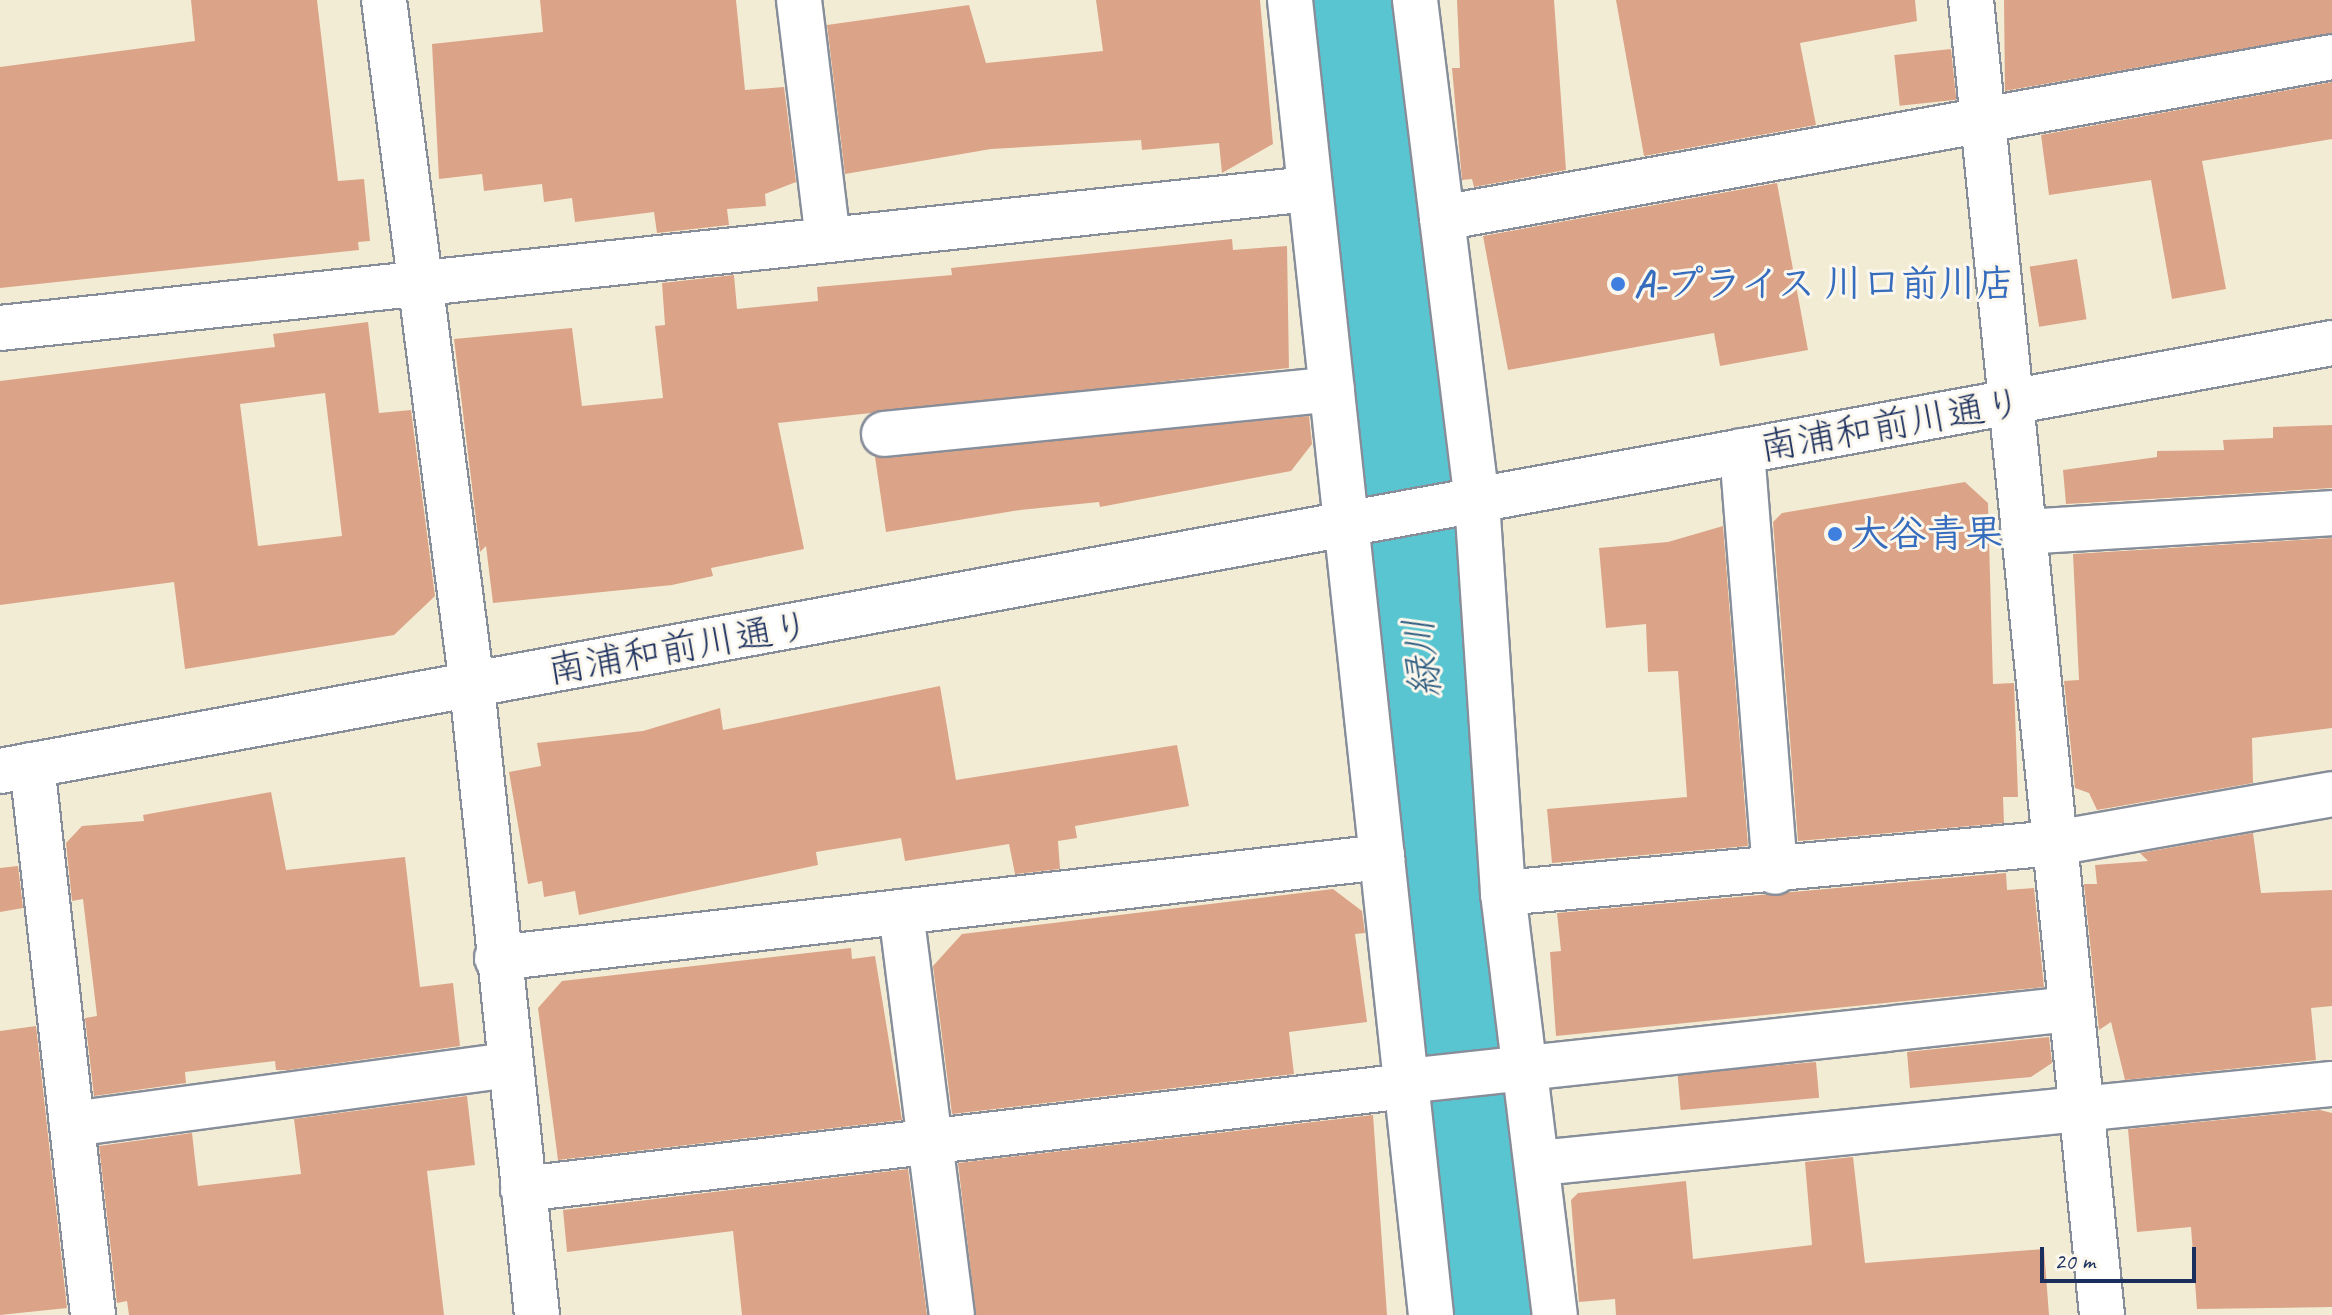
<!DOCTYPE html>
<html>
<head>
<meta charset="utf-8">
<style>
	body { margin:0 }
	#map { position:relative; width:2332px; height:1315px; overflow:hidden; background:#f3ecd5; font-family:Caveat,"Klee One",sans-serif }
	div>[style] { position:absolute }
	.river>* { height:94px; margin:-47px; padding:0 47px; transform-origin:47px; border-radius:47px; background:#58c5d0 }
	.building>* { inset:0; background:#dba488; transform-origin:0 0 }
	.roads { filter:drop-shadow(2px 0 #878e9a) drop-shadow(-2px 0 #878e9a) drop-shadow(0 2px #878e9a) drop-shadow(0 -2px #878e9a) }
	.minor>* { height:44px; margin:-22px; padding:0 22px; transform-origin:22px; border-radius:22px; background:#fff }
	.dots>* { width:22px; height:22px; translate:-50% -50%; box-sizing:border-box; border:4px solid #fbf7ec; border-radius:50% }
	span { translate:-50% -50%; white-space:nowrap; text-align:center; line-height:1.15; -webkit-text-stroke:6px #fbf7ec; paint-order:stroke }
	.shop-label { font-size:38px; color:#366cbe; font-weight:700 }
	.left { translate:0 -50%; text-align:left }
	.street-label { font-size:38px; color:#1b2f5e }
	.water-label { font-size:40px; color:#2d5c80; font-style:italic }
	.scale { position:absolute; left:2040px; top:1247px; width:156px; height:36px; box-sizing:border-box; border:4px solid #1b2f5e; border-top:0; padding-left:10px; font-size:24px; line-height:28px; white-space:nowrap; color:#1b2f5e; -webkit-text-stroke:6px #fbf7ec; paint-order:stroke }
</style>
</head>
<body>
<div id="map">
	<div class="river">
		<i style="left:1352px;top:0;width:1322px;rotate:83.92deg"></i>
	</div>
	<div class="building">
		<i style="clip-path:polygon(191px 0,317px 0,338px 181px,364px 179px,370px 241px,358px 242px,359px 250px,0 288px,0 67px,195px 41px)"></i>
		<i style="clip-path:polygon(540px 0,736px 0,745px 90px,784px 87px,796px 182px,765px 194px,766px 206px,727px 209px,729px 225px,657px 233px,654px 212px,575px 222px,572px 198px,544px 202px,542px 184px,484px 191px,482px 174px,439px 179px,432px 44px,543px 32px)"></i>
		<i style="clip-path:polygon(1096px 0,1260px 0,1273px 144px,1222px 173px,1219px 143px,1142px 150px,1141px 140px,991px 149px,845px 174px,827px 25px,969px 5px,986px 63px,1103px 51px)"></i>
		<i style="clip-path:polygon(1457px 0,1554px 0,1566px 170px,1474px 187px,1472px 179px,1462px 180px,1452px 68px,1460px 68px)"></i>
		<i style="clip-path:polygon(1616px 0,1915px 0,1917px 21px,1800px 43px,1816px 125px,1644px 156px)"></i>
		<i style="clip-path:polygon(2004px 0,2332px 0,2332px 33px,2005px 91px)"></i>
		<i style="left:1951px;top:49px;width:51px;height:57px;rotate:84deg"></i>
		<i style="clip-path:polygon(2332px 82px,2332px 139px,2202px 161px,2226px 289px,2172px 299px,2151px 180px,2049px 195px,2041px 135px)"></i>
		<i style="clip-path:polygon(1777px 183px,1808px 350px,1720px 366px,1714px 333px,1508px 370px,1483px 236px)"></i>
		<i style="clip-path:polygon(1232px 239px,1233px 250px,1287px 246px,1289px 368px,778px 423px,804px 549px,711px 568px,713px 576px,672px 585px,493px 603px,486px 546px,480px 552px,454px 339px,572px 328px,582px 406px,663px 398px,655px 326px,665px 325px,662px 283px,734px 275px,737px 309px,818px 301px,817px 287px,952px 275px,951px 268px)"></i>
		<i style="left:2077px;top:259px;width:61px;height:48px;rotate:81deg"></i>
		<i style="clip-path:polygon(evenodd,368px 322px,379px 413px,411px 410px,435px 596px,394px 635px,185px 669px,174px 582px,0 605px,0 381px,275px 347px,273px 334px,368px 322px,325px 393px,342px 536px,258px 546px,240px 404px,325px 393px)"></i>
		<i style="clip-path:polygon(1309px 416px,1312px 444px,1291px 471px,1100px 507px,1099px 502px,1020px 510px,886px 532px,875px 457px)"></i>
		<i style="clip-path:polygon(2332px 425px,2332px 488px,2066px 504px,2063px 470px,2157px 457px,2157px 451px,2224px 450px,2223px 440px,2273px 438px,2273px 427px)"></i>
		<i style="clip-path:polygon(1965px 482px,1988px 503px,1993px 684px,2014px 683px,2018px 797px,2003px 797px,2004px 823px,1798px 841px,1773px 522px,1782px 513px)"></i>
		<i style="clip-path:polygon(1723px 526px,1748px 846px,1552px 863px,1547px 809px,1687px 797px,1678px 671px,1648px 672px,1646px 624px,1606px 628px,1599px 548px,1668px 542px)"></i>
		<i style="clip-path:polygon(2332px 538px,2332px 728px,2252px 738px,2253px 783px,2097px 810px,2089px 793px,2075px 788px,2064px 681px,2079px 680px,2073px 554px)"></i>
		<i style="clip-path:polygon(940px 686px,956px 780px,1177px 745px,1189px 806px,1075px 826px,1077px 838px,1058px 841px,1060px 869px,1015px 874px,1009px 844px,905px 861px,901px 838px,816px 852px,818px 865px,579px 915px,575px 891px,544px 897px,542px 881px,528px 884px,509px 772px,541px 766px,537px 743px,643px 731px,720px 708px,723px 730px)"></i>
		<i style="clip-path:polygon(271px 792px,286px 870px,405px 857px,420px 987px,453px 983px,460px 1046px,288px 1070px,276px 1070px,275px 1061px,185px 1072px,186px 1083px,94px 1096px,85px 1018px,97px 1016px,83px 899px,72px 901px,66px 843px,82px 826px,144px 821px,143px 815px)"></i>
		<i style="clip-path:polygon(2253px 833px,2261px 893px,2332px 890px,2332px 1006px,2311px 1008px,2316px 1060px,2125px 1080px,2111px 1022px,2099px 1030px,2084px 884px,2097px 884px,2095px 865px,2148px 861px,2140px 853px)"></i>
		<i style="clip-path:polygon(18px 866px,23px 908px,0 912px,0 868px)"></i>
		<i style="clip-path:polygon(2006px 873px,2007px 890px,2034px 888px,2044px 987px,1556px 1036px,1550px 952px,1561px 951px,1557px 913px)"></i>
		<i style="clip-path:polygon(1333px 889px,1362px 911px,1365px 933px,1355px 934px,1367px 1022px,1289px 1032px,1294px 1074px,952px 1114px,933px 966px,962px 934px)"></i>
		<i style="clip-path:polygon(851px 948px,852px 959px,875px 956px,902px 1120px,558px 1160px,538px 1008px,562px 981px)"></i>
		<i style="clip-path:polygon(36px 1026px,67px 1308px,0 1315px,0 1031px)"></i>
		<i style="clip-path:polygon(2049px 1037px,2052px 1063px,2031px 1077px,1910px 1088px,1907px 1052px)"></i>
		<i style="left:1816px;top:1062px;width:36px;height:139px;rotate:85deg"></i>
		<i style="clip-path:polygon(467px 1096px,475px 1165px,427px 1171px,444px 1315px,129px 1315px,127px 1301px,117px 1303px,99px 1146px,192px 1133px,198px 1186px,301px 1174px,294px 1119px)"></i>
		<i style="clip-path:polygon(2320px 1110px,2332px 1113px,2332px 1307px,2197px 1309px,2191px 1227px,2137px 1232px,2128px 1129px)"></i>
		<i style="clip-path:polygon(1373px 1115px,1387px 1315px,976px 1315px,958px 1163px)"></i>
		<i style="clip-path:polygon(1853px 1157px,1865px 1263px,2044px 1249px,2049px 1315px,1616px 1315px,1615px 1299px,1579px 1302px,1571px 1200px,1578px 1193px,1686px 1181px,1693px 1259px,1812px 1245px,1805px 1162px)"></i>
		<i style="clip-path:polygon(908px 1169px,927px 1315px,742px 1315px,733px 1231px,567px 1252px,563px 1210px)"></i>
	</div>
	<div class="roads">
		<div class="minor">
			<i style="left:384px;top:0;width:692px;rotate:82.69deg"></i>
			<i style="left:472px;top:686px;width:632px;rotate:84.1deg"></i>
			<i style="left:799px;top:0;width:241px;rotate:83.1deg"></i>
			<i style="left:1290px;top:0;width:1323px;rotate:83.88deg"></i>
			<i style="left:1415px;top:0;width:505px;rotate:82.95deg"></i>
			<i style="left:1477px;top:501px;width:393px;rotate:86.2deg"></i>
			<i style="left:1503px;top:893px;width:425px;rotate:83deg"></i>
			<i style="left:1971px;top:0;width:1322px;rotate:84.31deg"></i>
			<i style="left:1442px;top:218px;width:904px;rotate:-10.25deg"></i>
			<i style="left:0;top:328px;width:1316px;rotate:-6.06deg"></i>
			<i style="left:884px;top:434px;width:450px;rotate:-5.7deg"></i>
			<i style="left:1742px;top:451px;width:422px;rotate:85.5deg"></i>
			<i style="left:2023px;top:532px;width:310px;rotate:-3.5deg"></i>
			<i style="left:32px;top:765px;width:553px;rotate:83.67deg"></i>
			<i style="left:0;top:771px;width:2371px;rotate:-10.4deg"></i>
			<i style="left:1503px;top:893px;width:554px;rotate:-5.18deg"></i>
			<i style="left:2055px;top:843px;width:281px;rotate:-10deg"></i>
			<i style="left:901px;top:912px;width:406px;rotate:82.8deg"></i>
			<i style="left:497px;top:958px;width:891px;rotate:-6.51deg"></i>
			<i style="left:1406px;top:1081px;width:669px;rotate:-6.18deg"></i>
			<i style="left:72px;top:1124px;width:442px;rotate:-7.7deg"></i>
			<i style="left:1539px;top:1163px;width:797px;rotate:-5.69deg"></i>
			<i style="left:523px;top:1189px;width:890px;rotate:-6.65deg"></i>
		</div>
	</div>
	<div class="dots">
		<i style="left:1618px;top:284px;background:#3f7fe0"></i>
		<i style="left:1835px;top:534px;background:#3f7fe0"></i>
	</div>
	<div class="shop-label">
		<span class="left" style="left:1634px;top:284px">A-プライス 川口前川店</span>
		<span class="left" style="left:1851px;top:534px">大谷青果</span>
	</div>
	<div class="street-label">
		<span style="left:1891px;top:425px;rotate:-10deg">南浦和前川通り</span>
		<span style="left:679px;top:648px;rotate:-10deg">南浦和前川通り</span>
	</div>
	<div class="water-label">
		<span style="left:1422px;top:658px;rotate:-96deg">緑川</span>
	</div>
	<div class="scale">20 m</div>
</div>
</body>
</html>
